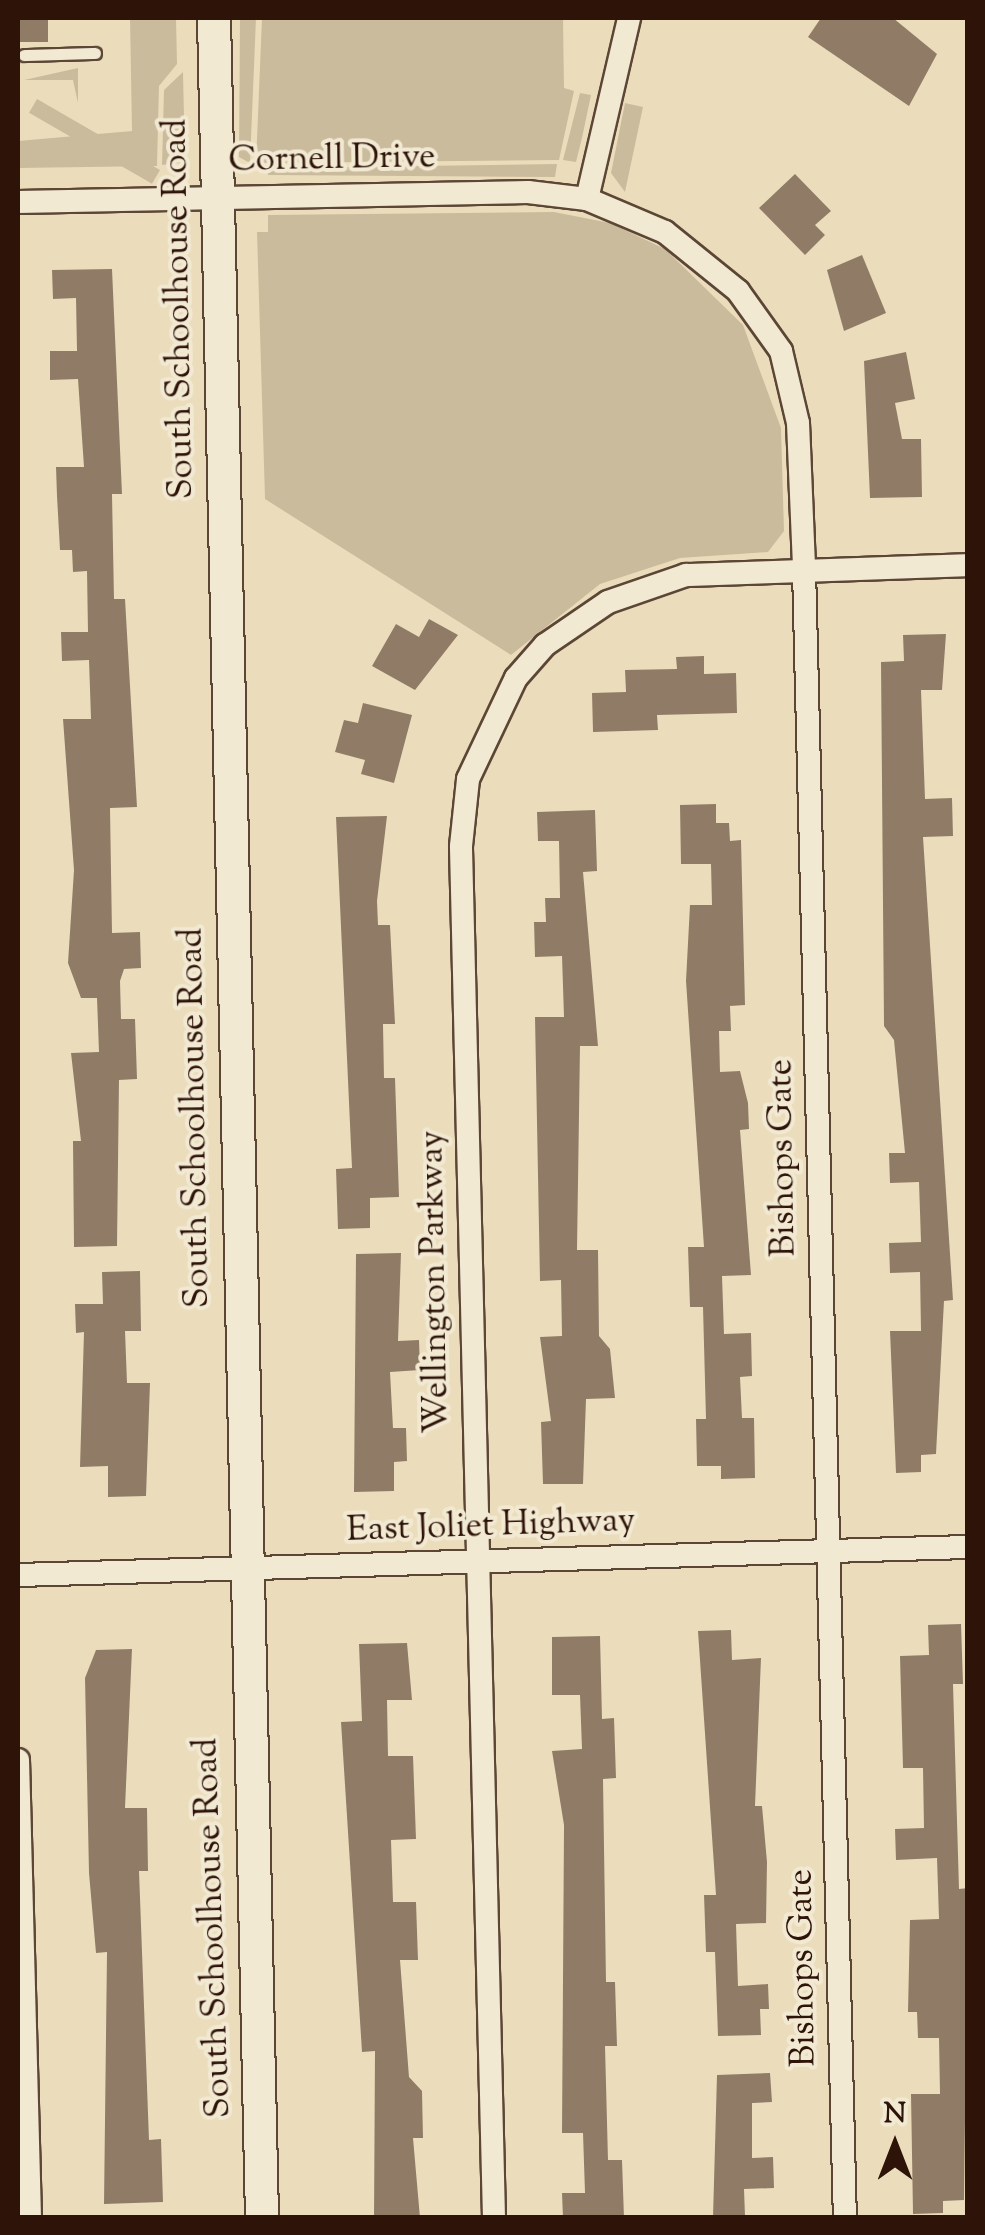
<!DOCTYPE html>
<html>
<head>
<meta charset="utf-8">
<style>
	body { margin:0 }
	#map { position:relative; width:985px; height:2235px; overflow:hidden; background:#ebddbc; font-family:"Sorts Mill Goudy",serif }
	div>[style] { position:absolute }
	.green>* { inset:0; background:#cbbb9d; transform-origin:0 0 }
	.building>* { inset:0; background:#907c66; transform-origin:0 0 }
	.roads { filter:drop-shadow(2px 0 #5c4635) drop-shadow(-2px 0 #5c4635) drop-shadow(0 2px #5c4635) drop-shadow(0 -2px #5c4635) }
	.lane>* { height:11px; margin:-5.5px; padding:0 5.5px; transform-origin:5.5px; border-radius:5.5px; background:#f2e9d3 }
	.street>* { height:22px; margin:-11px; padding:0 11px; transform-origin:11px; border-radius:11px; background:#f2e9d3 }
	.secondary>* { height:32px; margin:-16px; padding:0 16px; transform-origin:16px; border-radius:16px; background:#f2e9d3 }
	span { translate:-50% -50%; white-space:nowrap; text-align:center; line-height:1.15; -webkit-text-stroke:8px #f2e9d3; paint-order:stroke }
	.street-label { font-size:35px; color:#2d1308 }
	.frame { position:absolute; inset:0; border:20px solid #2d1308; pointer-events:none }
	.north { position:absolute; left:845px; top:2095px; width:100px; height:100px; -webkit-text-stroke:8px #f2e9d3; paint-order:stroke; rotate:0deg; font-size:28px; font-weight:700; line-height:40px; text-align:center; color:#2d1308 }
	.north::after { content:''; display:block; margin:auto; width:35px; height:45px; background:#2d1308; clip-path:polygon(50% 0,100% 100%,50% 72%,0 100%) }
</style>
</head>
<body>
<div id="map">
	<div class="green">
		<i style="clip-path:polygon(130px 18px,176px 18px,177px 64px,159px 86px,157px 166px,18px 168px,18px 141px,132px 131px)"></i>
		<i style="clip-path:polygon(240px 18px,256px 18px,250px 163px,239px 157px)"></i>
		<i style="clip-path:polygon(262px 18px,563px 18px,564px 88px,574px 91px,559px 160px,256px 163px)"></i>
		<i style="clip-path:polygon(78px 68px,78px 103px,73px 80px,24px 80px)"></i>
		<i style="clip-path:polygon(183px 72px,185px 162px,162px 165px,164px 90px)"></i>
		<i style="clip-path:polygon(580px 93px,591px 95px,582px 138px,576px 162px,563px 160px)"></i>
		<i style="clip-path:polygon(625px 103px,643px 107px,625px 192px,611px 173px)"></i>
		<i style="clip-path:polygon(557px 164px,555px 177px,268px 175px,268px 168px)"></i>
		<i style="left:160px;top:170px;width:16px;height:142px;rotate:120deg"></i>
		<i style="clip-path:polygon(554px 212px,610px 223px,665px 249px,743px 325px,781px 428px,784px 531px,768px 552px,680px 558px,600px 584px,511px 655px,265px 499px,257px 232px,268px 232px,268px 215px)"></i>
	</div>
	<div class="building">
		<i style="left:18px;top:18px;width:30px;height:24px"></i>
		<i style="clip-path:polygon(821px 18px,893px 18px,937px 54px,909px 106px,808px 37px)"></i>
		<i style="clip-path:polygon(795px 174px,831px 211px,815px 225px,825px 235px,805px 255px,759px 208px)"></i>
		<i style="clip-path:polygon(862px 255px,886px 313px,844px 331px,827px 270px)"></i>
		<i style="clip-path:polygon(112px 269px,122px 494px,112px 494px,114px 599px,125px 599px,137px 807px,110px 808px,112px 933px,140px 932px,141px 968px,124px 969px,120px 981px,121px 1019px,135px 1019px,137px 1079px,119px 1080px,117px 1246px,74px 1247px,73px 1141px,81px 1141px,71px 1053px,99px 1052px,97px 998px,81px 998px,68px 963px,74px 870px,63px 719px,91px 719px,89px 660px,62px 661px,61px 632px,88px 632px,87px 571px,73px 572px,72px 550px,60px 550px,57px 496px,56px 467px,84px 467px,78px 379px,50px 380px,50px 351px,77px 351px,76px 298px,53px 299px,52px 270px)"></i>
		<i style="clip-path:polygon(906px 352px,915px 399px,895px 403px,902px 439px,921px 439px,922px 497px,870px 498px,864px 361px)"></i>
		<i style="clip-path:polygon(429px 619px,458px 635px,415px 690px,372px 666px,396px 624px,419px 637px)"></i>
		<i style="clip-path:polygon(946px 634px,942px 690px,921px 690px,925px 799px,952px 798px,953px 836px,923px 837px,953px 1300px,944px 1301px,936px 1454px,921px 1455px,921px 1472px,896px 1473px,890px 1331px,921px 1331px,920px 1272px,890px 1273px,889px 1243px,921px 1242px,919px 1182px,890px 1183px,889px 1153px,905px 1153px,894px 1040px,884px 1026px,881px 662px,904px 661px,903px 635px)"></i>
		<i style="clip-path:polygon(704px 656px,704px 674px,736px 673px,737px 713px,657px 715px,658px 730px,593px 732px,592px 693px,626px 692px,625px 670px,677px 669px,676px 657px)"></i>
		<i style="clip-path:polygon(363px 703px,412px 715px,394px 783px,361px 774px,365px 760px,335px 752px,344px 720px,358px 723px)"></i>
		<i style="clip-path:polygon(716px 804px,716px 823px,729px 823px,730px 841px,741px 840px,745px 1005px,730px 1006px,731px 1031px,719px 1031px,720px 1072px,740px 1071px,748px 1103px,749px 1129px,740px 1130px,751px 1275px,722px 1276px,724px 1334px,751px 1333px,752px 1376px,740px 1377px,742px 1418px,754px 1418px,755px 1478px,721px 1479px,721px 1466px,697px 1466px,696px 1419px,706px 1419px,703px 1307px,690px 1307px,688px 1247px,704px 1247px,686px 981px,690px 905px,712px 905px,711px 864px,681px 864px,680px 805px)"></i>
		<i style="clip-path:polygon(595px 810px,597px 871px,583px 872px,598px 1046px,580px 1046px,577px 1250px,598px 1250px,599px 1336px,610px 1349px,615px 1398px,586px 1399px,583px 1484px,543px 1484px,541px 1422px,551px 1421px,540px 1337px,562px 1336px,561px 1280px,540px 1281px,535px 1017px,564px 1017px,562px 956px,535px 957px,534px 922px,546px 922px,545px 898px,560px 898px,559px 841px,538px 841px,537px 812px)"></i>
		<i style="clip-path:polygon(387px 816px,377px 901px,378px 925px,390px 925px,395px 1024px,383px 1024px,384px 1078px,395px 1078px,399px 1197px,370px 1198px,370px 1228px,338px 1229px,336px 1169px,352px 1168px,336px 817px)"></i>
		<i style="clip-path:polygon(401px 1253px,398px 1341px,419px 1340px,420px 1370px,390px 1372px,393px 1428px,406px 1428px,407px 1461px,394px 1462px,394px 1491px,354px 1492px,356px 1254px)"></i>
		<i style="clip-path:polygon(140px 1271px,141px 1331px,125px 1331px,127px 1383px,150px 1383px,146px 1496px,108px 1497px,108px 1466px,80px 1467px,84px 1332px,76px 1333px,75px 1304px,103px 1304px,102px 1272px)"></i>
		<i style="clip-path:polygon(961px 1624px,963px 1684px,953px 1684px,959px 1889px,968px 1888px,964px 2200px,943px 2201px,943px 2213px,913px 2214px,911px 2094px,940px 2094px,939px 2038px,918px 2038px,917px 2012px,908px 2012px,910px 1920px,939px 1919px,937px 1858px,896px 1860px,895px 1829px,924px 1828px,923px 1768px,903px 1768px,900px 1656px,929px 1655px,928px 1625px)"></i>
		<i style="clip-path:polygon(731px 1630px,732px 1660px,761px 1658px,755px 1806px,762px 1806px,767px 1862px,766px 1923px,736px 1924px,738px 1986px,768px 1984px,769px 2009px,760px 2009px,761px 2035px,718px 2036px,715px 1952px,706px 1952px,704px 1895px,716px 1895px,698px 1631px)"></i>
		<i style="clip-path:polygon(600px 1636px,602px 1719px,614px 1718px,616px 1778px,603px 1779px,606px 1982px,615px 1982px,617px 2046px,605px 2046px,608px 2160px,622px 2160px,624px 2218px,563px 2218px,562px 2193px,585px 2193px,583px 2133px,562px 2133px,564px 1825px,552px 1751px,582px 1749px,580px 1695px,552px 1695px,552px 1637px)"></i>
		<i style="clip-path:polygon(407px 1643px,412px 1700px,387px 1700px,388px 1756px,413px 1756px,416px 1839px,391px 1840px,393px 1902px,416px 1902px,418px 1960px,400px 1960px,409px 2077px,422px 2091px,423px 2138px,413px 2138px,420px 2218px,374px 2218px,375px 2051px,362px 2052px,341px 1722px,362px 1721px,359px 1644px)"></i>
		<i style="clip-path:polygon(132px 1649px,125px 1808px,147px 1808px,148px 1871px,139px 1871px,149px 2140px,161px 2139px,163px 2202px,104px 2204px,107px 1952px,96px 1953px,89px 1873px,85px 1678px,96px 1650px)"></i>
		<i style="clip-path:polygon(770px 2073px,772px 2102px,752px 2103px,752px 2158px,773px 2157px,774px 2188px,744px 2189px,745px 2216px,713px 2217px,717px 2075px)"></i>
	</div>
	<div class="roads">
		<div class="lane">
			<i style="left:24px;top:55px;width:71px;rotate:-1.6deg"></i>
		</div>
		<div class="street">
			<i style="left:587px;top:199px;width:186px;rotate:-76.9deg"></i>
			<i style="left:18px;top:202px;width:510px;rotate:-1.12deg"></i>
			<i style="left:528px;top:192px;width:59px;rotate:6.8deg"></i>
			<i style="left:587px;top:199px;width:85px;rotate:22.9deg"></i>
			<i style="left:665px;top:232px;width:94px;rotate:38.9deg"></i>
			<i style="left:738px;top:291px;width:74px;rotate:54.4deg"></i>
			<i style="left:781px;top:351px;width:74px;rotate:76.7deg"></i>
			<i style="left:798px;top:423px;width:146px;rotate:87.6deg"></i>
			<i style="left:804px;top:569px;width:1650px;rotate:88.58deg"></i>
			<i style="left:18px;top:1575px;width:950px;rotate:-1.69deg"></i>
			<i style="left:18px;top:1760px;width:458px;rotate:88.5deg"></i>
			<i style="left:494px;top:2218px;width:1372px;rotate:-91.38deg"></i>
			<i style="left:461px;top:846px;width:67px;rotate:-84deg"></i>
			<i style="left:468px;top:779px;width:112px;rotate:-64.6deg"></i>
			<i style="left:516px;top:678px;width:44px;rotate:-48.7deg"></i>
			<i style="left:545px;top:645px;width:76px;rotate:-34.3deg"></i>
			<i style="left:608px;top:602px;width:83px;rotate:-19.1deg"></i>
			<i style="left:686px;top:575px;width:282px;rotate:-2deg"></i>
		</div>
		<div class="secondary">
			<i style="left:214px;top:18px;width:2201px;rotate:88.75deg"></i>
		</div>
	</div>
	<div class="street-label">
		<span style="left:332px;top:160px;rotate:-1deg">Cornell Drive</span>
		<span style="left:180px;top:309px;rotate:-91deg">South Schoolhouse Road</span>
		<span style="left:196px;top:1118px;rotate:-91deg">South Schoolhouse Road</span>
		<span style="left:784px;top:1158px;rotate:-91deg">Bishops Gate</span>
		<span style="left:436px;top:1282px;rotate:-91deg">Wellington Parkway</span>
		<span style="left:491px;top:1527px;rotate:-2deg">East Joliet Highway</span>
		<span style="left:214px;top:1928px;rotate:-92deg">South Schoolhouse Road</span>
		<span style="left:804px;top:1968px;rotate:-91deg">Bishops Gate</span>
	</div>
	<div class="frame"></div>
	<div class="north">N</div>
</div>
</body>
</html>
